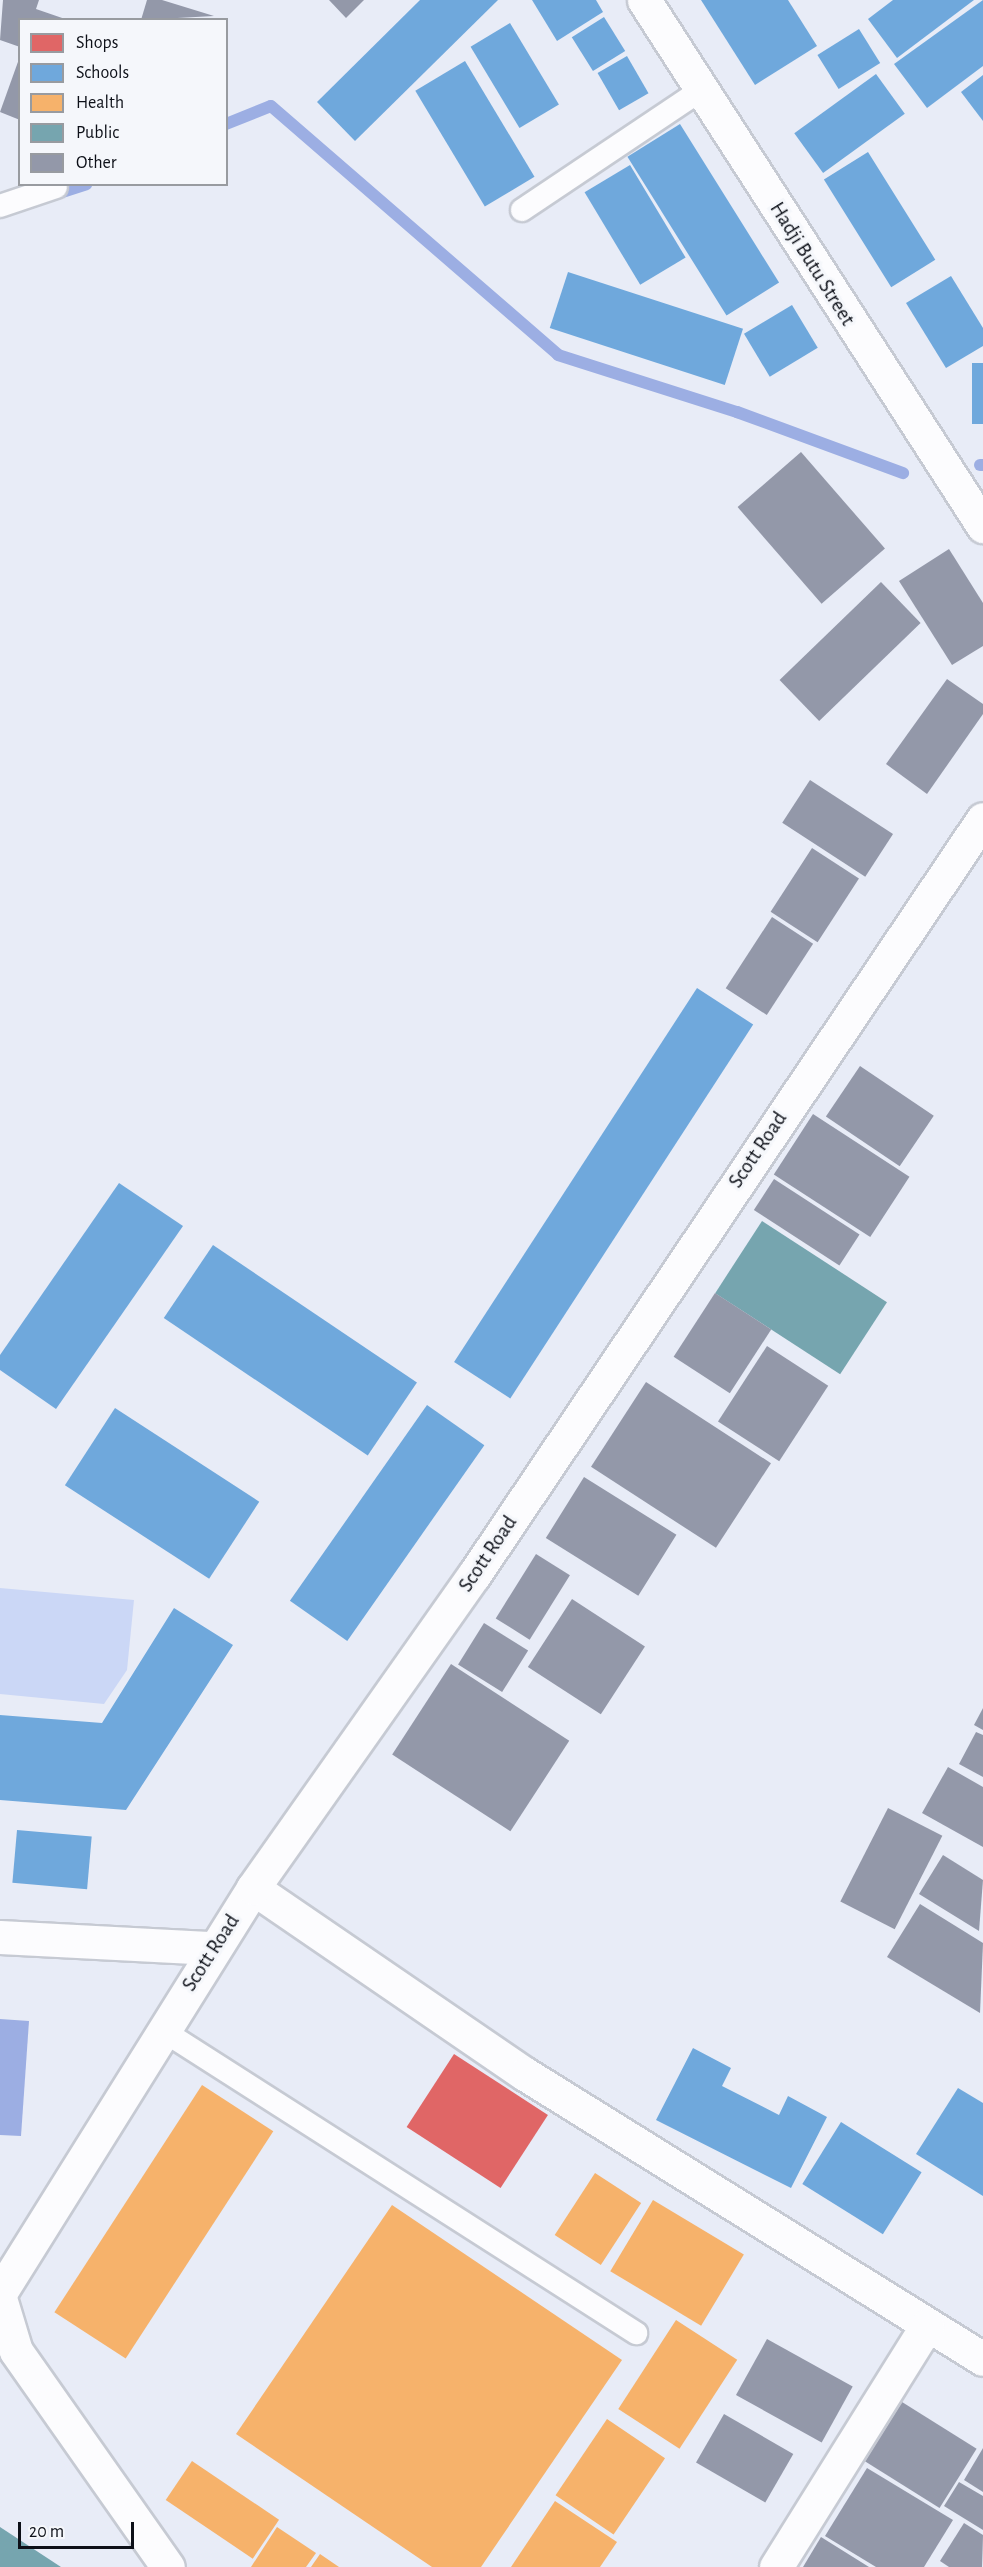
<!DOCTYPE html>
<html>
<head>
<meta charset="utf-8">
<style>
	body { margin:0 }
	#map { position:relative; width:983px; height:2567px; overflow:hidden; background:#e8ecf7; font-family:"Alegreya Sans",sans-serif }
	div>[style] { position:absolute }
	.green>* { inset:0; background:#cbd7f6 }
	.water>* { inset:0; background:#9caee3 }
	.shops>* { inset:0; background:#e06666; transform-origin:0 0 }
	.schools>* { inset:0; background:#6fa8dc; transform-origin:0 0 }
	.health>* { inset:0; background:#f6b26b; transform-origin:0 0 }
	.public>* { inset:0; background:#76a5af; transform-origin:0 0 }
	.stream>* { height:12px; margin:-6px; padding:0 6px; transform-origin:6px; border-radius:6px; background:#9caee3 }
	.building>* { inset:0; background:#9398a9; transform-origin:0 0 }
	.roads { filter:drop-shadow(2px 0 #c6cad3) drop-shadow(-2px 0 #c6cad3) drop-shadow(0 2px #c6cad3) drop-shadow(0 -2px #c6cad3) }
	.lane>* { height:22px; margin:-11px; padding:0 11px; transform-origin:11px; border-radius:11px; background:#fcfcfe }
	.street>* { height:33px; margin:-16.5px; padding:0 16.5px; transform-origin:16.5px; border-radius:16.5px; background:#fcfcfe }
	.secondary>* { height:33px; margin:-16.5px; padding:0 16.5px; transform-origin:16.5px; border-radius:16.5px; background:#fcfcfe }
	span { translate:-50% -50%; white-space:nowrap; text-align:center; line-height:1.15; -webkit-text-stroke:6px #f5f7fb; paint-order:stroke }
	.street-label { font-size:21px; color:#0d1018 }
	.legend { position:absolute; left:18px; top:18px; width:210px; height:168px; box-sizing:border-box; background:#f5f7fb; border:2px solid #989ba0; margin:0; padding:8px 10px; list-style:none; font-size:18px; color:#0d1018 }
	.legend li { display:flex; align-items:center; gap:12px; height:30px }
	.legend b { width:30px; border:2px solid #989ba0 }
	.scale { position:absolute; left:18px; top:2522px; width:116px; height:27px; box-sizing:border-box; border:3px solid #0d1018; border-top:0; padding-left:8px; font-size:18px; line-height:21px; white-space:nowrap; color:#0d1018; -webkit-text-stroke:4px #f5f7fb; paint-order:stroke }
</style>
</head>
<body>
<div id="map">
	<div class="green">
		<i style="clip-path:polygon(0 1588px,134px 1600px,127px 1670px,104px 1704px,0 1694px)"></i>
	</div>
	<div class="water">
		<i style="clip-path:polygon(0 2019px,29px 2021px,21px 2136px,0 2135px)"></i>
	</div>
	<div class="shops">
		<i style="left:454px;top:2054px;width:112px;height:87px;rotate:33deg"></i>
	</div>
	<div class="schools">
		<i style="clip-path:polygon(420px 0,498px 0,355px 141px,317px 102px)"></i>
		<i style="clip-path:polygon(532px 0,596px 0,603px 12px,557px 41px)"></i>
		<i style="clip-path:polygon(701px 0,788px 0,817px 46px,755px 85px)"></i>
		<i style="clip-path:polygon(893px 0,974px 0,897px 58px,868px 19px)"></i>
		<i style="clip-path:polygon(983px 0,983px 66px,927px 108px,894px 64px)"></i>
		<i style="left:604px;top:17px;width:40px;height:38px;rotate:58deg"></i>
		<i style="left:510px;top:23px;width:95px;height:46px;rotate:59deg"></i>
		<i style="left:859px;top:29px;width:40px;height:49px;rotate:58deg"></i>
		<i style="left:627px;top:56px;width:43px;height:34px;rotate:60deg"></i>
		<i style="left:465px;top:61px;width:135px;height:58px;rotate:59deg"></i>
		<i style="left:876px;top:74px;width:49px;height:101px;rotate:54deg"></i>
		<i style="clip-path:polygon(983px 75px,983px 121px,961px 92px)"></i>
		<i style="left:680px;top:124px;width:187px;height:62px;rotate:58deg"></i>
		<i style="left:868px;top:152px;width:127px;height:52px;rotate:58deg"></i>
		<i style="left:630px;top:165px;width:108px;height:53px;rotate:59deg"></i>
		<i style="left:568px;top:272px;width:184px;height:59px;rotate:18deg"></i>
		<i style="clip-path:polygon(951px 276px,983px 328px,983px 346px,946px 368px,906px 303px)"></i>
		<i style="left:792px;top:305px;width:50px;height:56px;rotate:59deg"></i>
		<i style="left:972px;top:363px;width:11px;height:61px"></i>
		<i style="left:697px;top:988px;width:67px;height:446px;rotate:33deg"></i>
		<i style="clip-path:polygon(119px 1183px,183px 1226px,56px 1409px,0 1370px,0 1355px)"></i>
		<i style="left:213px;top:1245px;width:246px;height:88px;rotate:34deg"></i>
		<i style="left:427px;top:1405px;width:70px;height:239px;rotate:35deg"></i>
		<i style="left:115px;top:1408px;width:172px;height:92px;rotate:33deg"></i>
		<i style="clip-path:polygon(174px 1608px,233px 1645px,126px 1810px,0 1800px,0 1715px,102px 1723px)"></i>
		<i style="left:17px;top:1830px;width:75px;height:53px;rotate:5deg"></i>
		<i style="clip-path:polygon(693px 2048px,731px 2068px,722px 2086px,779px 2115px,788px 2096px,827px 2117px,791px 2188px,656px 2120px)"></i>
		<i style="clip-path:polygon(958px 2088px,983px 2103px,983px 2196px,916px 2154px)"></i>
		<i style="left:841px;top:2122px;width:95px;height:73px;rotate:32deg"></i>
	</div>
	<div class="health">
		<i style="left:202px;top:2085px;width:85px;height:271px;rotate:33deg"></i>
		<i style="left:595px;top:2173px;width:55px;height:74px;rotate:33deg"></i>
		<i style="left:653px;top:2200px;width:106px;height:83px;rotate:31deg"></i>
		<i style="clip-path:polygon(392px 2205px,622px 2360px,481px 2567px,432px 2567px,236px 2434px)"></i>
		<i style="left:676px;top:2320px;width:73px;height:106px;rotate:33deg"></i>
		<i style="left:607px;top:2419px;width:70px;height:92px;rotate:34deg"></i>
		<i style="left:192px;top:2461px;width:105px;height:47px;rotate:34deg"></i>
		<i style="clip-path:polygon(555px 2501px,617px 2542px,600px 2567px,511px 2567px)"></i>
		<i style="clip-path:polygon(277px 2527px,316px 2553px,306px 2567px,251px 2567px)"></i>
		<i style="clip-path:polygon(320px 2554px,339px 2567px,311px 2567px)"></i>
	</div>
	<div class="public">
		<i style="left:762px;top:1221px;width:149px;height:86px;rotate:33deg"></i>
		<i style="clip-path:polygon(0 2527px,61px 2567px,0 2567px)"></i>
	</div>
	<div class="stream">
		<i style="left:226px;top:124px;width:48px;rotate:-21.8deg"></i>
		<i style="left:271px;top:106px;width:380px;rotate:40.9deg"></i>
		<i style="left:558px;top:355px;width:188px;rotate:17.7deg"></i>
		<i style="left:737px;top:412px;width:177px;rotate:20.2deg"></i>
		<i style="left:53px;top:195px;width:35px;rotate:-18deg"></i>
		<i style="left:980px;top:465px;width:3px"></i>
	</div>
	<div class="building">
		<i style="clip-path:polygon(3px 0,39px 0,36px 9px,68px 20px,20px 20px,20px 47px,0 40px)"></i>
		<i style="clip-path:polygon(147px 0,162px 0,214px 16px,141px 20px)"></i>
		<i style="clip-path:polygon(329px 0,364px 0,346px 18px)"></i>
		<i style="clip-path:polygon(19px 59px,20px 59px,20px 120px,0 112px)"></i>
		<i style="left:801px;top:452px;width:128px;height:84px;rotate:49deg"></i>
		<i style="clip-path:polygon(949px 549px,983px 603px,983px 646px,952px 665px,899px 581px)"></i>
		<i style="left:881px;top:582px;width:57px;height:141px;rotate:46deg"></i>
		<i style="clip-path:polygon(947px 679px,983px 704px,983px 714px,927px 794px,886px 764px)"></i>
		<i style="left:810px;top:780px;width:99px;height:51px;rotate:33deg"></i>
		<i style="left:812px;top:848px;width:56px;height:76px;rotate:33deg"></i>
		<i style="left:772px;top:917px;width:49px;height:85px;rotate:33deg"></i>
		<i style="left:860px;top:1066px;width:89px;height:61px;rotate:34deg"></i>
		<i style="left:813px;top:1114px;width:115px;height:72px;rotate:33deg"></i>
		<i style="left:774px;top:1179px;width:102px;height:37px;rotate:33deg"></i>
		<i style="left:715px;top:1293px;width:67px;height:76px;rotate:33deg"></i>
		<i style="left:767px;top:1346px;width:73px;height:90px;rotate:33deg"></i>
		<i style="left:646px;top:1382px;width:149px;height:101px;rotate:33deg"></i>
		<i style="left:584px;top:1477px;width:109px;height:72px;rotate:32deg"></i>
		<i style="left:536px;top:1554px;width:40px;height:76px;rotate:32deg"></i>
		<i style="left:572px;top:1599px;width:87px;height:81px;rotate:33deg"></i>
		<i style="left:484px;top:1623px;width:52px;height:49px;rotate:32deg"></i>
		<i style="left:451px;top:1664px;width:141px;height:108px;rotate:33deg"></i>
		<i style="clip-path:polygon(983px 1708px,983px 1730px,974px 1725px)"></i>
		<i style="clip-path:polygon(976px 1732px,983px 1735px,983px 1777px,959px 1764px)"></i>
		<i style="clip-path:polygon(948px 1767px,983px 1787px,983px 1847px,922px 1813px)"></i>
		<i style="left:888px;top:1808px;width:61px;height:105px;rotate:27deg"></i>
		<i style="clip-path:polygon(943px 1855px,983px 1880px,979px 1931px,919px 1894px)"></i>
		<i style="clip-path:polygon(920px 1904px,983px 1943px,980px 2013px,887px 1957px)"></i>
		<i style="left:767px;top:2339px;width:98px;height:64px;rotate:29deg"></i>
		<i style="left:902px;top:2402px;width:88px;height:70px;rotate:32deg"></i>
		<i style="left:724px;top:2414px;width:80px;height:56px;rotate:30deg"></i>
		<i style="clip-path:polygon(983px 2448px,983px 2492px,964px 2480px)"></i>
		<i style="clip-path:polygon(867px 2468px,953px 2520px,924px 2567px,876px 2567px,825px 2536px)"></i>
		<i style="clip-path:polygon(959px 2482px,983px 2496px,983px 2530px,944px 2506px)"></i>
		<i style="clip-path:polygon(964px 2523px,983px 2535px,982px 2567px,949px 2567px,940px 2561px)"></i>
		<i style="clip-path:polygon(821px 2537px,869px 2567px,803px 2567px)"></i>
	</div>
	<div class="roads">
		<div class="lane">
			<i style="left:0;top:206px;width:59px;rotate:-18.7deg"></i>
			<i style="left:522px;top:210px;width:216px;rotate:-33.8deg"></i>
			<i style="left:162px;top:2030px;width:563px;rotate:32.59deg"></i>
		</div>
		<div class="street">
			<i style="left:253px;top:1888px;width:330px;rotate:34.4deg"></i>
			<i style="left:525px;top:2074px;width:539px;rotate:31.89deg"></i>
			<i style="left:0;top:2298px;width:55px;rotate:73.2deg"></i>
			<i style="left:16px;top:2351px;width:264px;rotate:54.9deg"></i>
			<i style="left:776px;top:2567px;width:285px;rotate:-58deg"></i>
		</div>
		<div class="secondary">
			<i style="left:644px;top:0;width:626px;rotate:57.2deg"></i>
			<i style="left:0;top:1937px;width:213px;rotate:3deg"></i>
			<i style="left:0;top:2293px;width:478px;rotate:-58deg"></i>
			<i style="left:253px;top:1888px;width:383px;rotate:-54.8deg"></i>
			<i style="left:474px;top:1575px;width:911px;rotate:-56.05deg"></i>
		</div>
	</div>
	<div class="street-label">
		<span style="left:812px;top:264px;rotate:58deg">Hadji Butu Street</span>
		<span style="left:758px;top:1150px;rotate:-56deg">Scott Road</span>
		<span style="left:488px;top:1554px;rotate:-56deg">Scott Road</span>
		<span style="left:211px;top:1953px;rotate:-57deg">Scott Road</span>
	</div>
	<ul class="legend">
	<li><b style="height:16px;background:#e06666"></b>Shops</li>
	<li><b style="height:16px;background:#6fa8dc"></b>Schools</li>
	<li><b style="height:16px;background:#f6b26b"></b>Health</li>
	<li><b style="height:16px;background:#76a5af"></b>Public</li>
	<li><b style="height:16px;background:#9398a9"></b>Other</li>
	</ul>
	<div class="scale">20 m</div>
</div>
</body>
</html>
